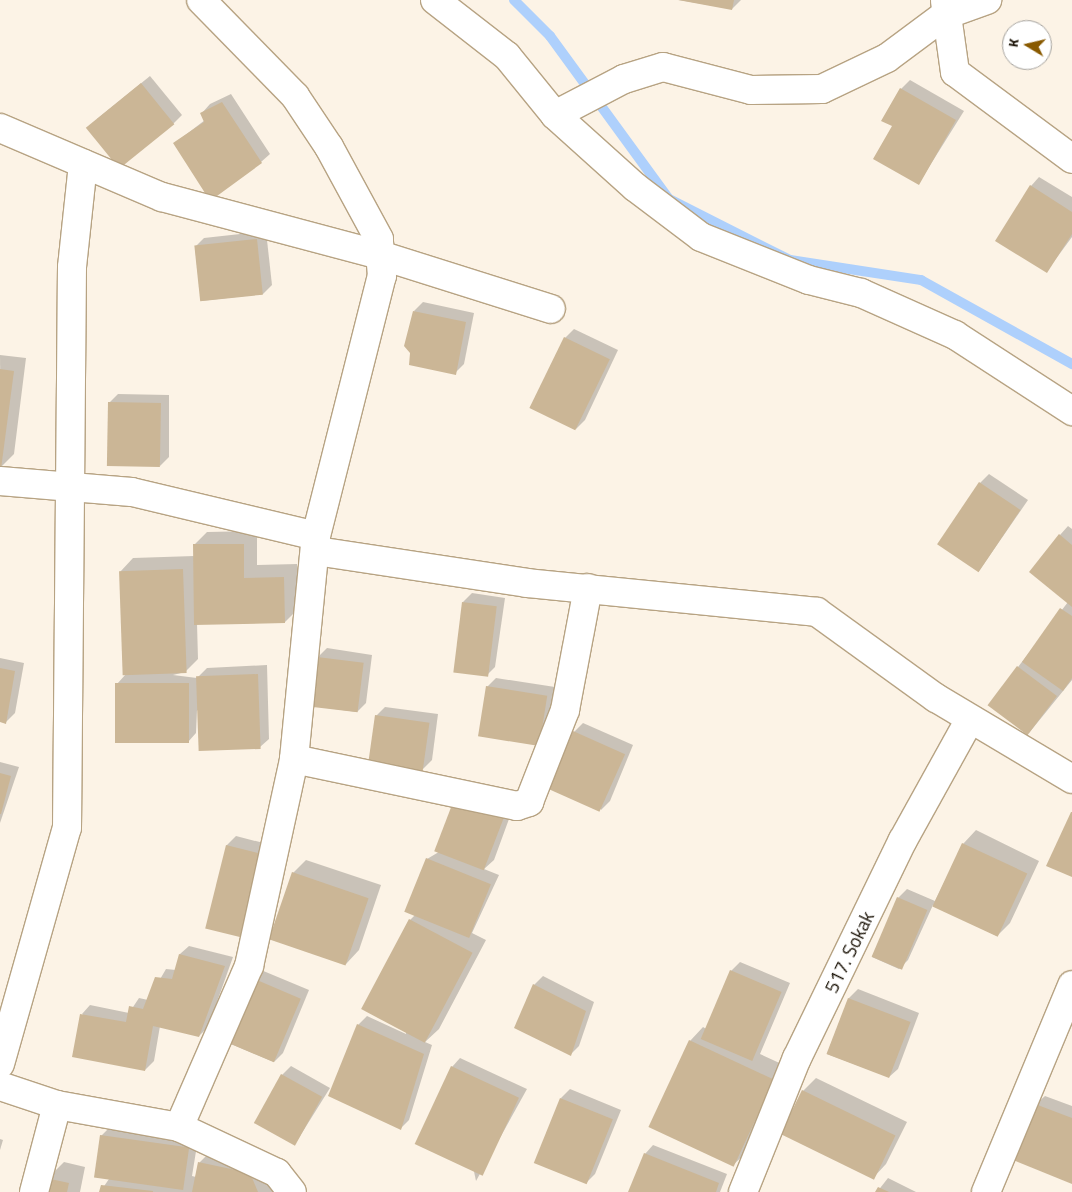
<!DOCTYPE html>
<html>
<head>
<meta charset="utf-8">
<style>
	body { margin:0 }
	#map { position:relative; width:1072px; height:1192px; overflow:hidden; background:#fcf3e6; font-family:"Titillium Web",sans-serif }
	div>[style] { position:absolute }
	.shadow>* { inset:0; background:#0003 }
	.stream>* { height:10px; margin:-5px; padding:0 5px; transform-origin:5px; border-radius:5px; background:#aed0fc }
	.building>* { inset:0; background:#cbb696; transform-origin:0 0 }
	.roads { filter:drop-shadow(1px 0 #b7a383) drop-shadow(-1px 0 #b7a383) drop-shadow(0 1px #b7a383) drop-shadow(0 -1px #b7a383) }
	.minor>* { height:28px; margin:-14px; padding:0 14px; transform-origin:14px; border-radius:14px; background:#fff }
	span { translate:-50% -50%; white-space:nowrap; text-align:center; line-height:1.15; -webkit-text-stroke:4px #fff; paint-order:stroke }
	.street-label { font-size:19px; color:#1b1307 }
	.north { position:absolute; left:1002px; top:20px; width:50px; height:50px; box-sizing:border-box; background:#fff; border:1px solid #a4a19c; border-radius:50%; rotate:279deg; font-size:14px; font-weight:700; line-height:20px; text-align:center; color:#1b1307 }
	.north::after { content:''; display:block; margin:auto; width:18px; height:22px; background:#895a00; clip-path:polygon(50% 0,100% 100%,50% 72%,0 100%) }
</style>
</head>
<body>
<div id="map">
	<div class="shadow">
		<i style="clip-path:polygon(679px 0,741px 0,732px 9px)"></i>
		<i style="clip-path:polygon(150px 76px,182px 115px,173px 124px,97px 119px)"></i>
		<i style="clip-path:polygon(910px 80px,964px 111px,919px 183px,893px 126px,901px 89px)"></i>
		<i style="clip-path:polygon(231px 94px,270px 154px,261px 162px,175px 143px,205px 120px,202px 113px,210px 104px)"></i>
		<i style="clip-path:polygon(1039px 177px,1072px 197px,1072px 237px,1047px 271px,1031px 186px)"></i>
		<i style="clip-path:polygon(266px 231px,272px 285px,263px 294px,201px 301px,195px 247px,204px 238px)"></i>
		<i style="clip-path:polygon(423px 302px,474px 313px,464px 364px,455px 373px,414px 311px)"></i>
		<i style="clip-path:polygon(574px 329px,618px 350px,585px 420px,576px 429px,565px 338px)"></i>
		<i style="clip-path:polygon(0 355px,26px 358px,14px 454px,1px 467px)"></i>
		<i style="clip-path:polygon(118px 394px,169px 395px,169px 457px,160px 466px,109px 403px)"></i>
		<i style="clip-path:polygon(989px 474px,1028px 500px,979px 571px,980px 483px)"></i>
		<i style="clip-path:polygon(1068px 526px,1072px 529px,1072px 680px,1029px 733px,1018px 667px,1068px 602px,1060px 535px)"></i>
		<i style="clip-path:polygon(257px 531px,257px 565px,297px 564px,298px 609px,285px 622px,197px 623px,198px 659px,185px 672px,173px 675px,197px 678px,207px 668px,267px 665px,269px 739px,260px 747px,197px 710px,196px 733px,188px 742px,117px 684px,126px 674px,120px 572px,133px 558px,194px 556px,194px 545px,207px 532px)"></i>
		<i style="clip-path:polygon(472px 593px,505px 598px,495px 667px,487px 675px,463px 602px)"></i>
		<i style="clip-path:polygon(327px 648px,372px 655px,366px 703px,357px 712px,312px 706px,318px 657px)"></i>
		<i style="clip-path:polygon(0 658px,24px 663px,15px 713px,6px 722px,0 721px)"></i>
		<i style="clip-path:polygon(496px 678px,555px 687px,547px 735px,538px 744px,487px 687px)"></i>
		<i style="clip-path:polygon(385px 707px,438px 714px,432px 760px,423px 769px,376px 716px)"></i>
		<i style="clip-path:polygon(583px 723px,633px 745px,610px 801px,601px 810px,574px 732px)"></i>
		<i style="clip-path:polygon(0 762px,19px 767px,0 823px)"></i>
		<i style="clip-path:polygon(513px 808px,494px 860px,484px 869px,499px 875px,472px 933px,486px 940px,439px 1029px,425px 1042px,432px 1045px,409px 1120px,400px 1129px,358px 1025px,367px 1016px,406px 1034px,410px 920px,415px 915px,427px 859px)"></i>
		<i style="clip-path:polygon(976px 830px,1039px 861px,1010px 923px,997px 936px,933px 905px,908px 960px,899px 969px,872px 957px,898px 898px,907px 889px,935px 901px,963px 844px)"></i>
		<i style="clip-path:polygon(236px 836px,275px 846px,207px 928px,227px 845px)"></i>
		<i style="clip-path:polygon(306px 860px,381px 885px,359px 950px,346px 964px,293px 873px)"></i>
		<i style="clip-path:polygon(189px 946px,233px 957px,208px 1027px,199px 1036px,160px 1026px,154px 1061px,145px 1070px,82px 1014px,90px 1005px,129px 1013px,139px 998px,148px 1000px,166px 969px,176px 970px,180px 954px)"></i>
		<i style="clip-path:polygon(740px 962px,790px 983px,760px 1054px,786px 1066px,747px 1152px,733px 1165px,690px 1041px,703px 1027px,708px 1030px,731px 971px)"></i>
		<i style="clip-path:polygon(261px 970px,309px 990px,283px 1053px,274px 1062px,226px 1042px)"></i>
		<i style="clip-path:polygon(543px 976px,594px 1002px,579px 1046px,570px 1055px,534px 985px)"></i>
		<i style="clip-path:polygon(858px 989px,919px 1013px,898px 1069px,889px 1077px,827px 1054px,849px 998px)"></i>
		<i style="clip-path:polygon(460px 1058px,527px 1089px,476px 1181px,452px 1067px)"></i>
		<i style="clip-path:polygon(291px 1066px,330px 1088px,295px 1144px,282px 1075px)"></i>
		<i style="clip-path:polygon(816px 1078px,907px 1122px,886px 1164px,873px 1178px,803px 1091px)"></i>
		<i style="clip-path:polygon(570px 1089px,621px 1110px,595px 1174px,586px 1183px,561px 1098px)"></i>
		<i style="clip-path:polygon(1045px 1096px,1072px 1106px,1072px 1183px,1036px 1104px)"></i>
		<i style="clip-path:polygon(110px 1127px,198px 1139px,192px 1176px,196px 1177px,200px 1162px,213px 1149px,274px 1185px,273px 1192px,100px 1192px,109px 1179px,101px 1136px)"></i>
		<i style="clip-path:polygon(0 1139px,3px 1140px,0 1150px)"></i>
		<i style="clip-path:polygon(653px 1145px,727px 1174px,720px 1192px,630px 1192px,645px 1154px)"></i>
		<i style="clip-path:polygon(64px 1162px,85px 1167px,80px 1192px,45px 1192px,47px 1179px)"></i>
		<i style="clip-path:polygon(888px 1178px,916px 1192px,877px 1192px)"></i>
	</div>
	<div class="stream">
		<i style="left:514px;top:0;width:51px;rotate:45deg"></i>
		<i style="left:550px;top:36px;width:202px;rotate:53.9deg"></i>
		<i style="left:669px;top:199px;width:136px;rotate:26.8deg"></i>
		<i style="left:790px;top:260px;width:133px;rotate:8.7deg"></i>
		<i style="left:921px;top:280px;width:173px;rotate:29.1deg"></i>
	</div>
	<div class="building">
		<i style="clip-path:polygon(678px 0,734px 0,732px 10px)"></i>
		<i style="left:141px;top:83px;width:53px;height:71px;rotate:51deg"></i>
		<i style="clip-path:polygon(900px 88px,956px 120px,919px 185px,873px 159px,892px 126px,881px 121px)"></i>
		<i style="clip-path:polygon(222px 102px,262px 163px,217px 196px,205px 193px,173px 143px,204px 122px,200px 113px)"></i>
		<i style="clip-path:polygon(1030px 185px,1072px 212px,1072px 234px,1047px 273px,995px 241px)"></i>
		<i style="left:257px;top:239px;width:56px;height:63px;rotate:84deg"></i>
		<i style="clip-path:polygon(413px 311px,466px 322px,456px 375px,409px 365px,410px 353px,404px 346px)"></i>
		<i style="left:564px;top:337px;width:51px;height:79px;rotate:26deg"></i>
		<i style="clip-path:polygon(0 369px,14px 371px,1px 469px,0 469px)"></i>
		<i style="left:108px;top:402px;width:53px;height:64px;rotate:1deg"></i>
		<i style="left:979px;top:482px;width:50px;height:75px;rotate:34deg"></i>
		<i style="clip-path:polygon(1059px 534px,1072px 545px,1072px 607px,1029px 572px)"></i>
		<i style="clip-path:polygon(193px 544px,244px 544px,244px 578px,284px 577px,285px 623px,194px 625px)"></i>
		<i style="left:183px;top:569px;width:104px;height:64px;rotate:88deg"></i>
		<i style="left:462px;top:602px;width:35px;height:71px;rotate:7deg"></i>
		<i style="clip-path:polygon(1060px 608px,1072px 616px,1072px 678px,1063px 691px,1022px 662px)"></i>
		<i style="left:317px;top:657px;width:47px;height:50px;rotate:7deg"></i>
		<i style="left:1017px;top:666px;width:50px;height:49px;rotate:37deg"></i>
		<i style="clip-path:polygon(0 668px,15px 671px,6px 724px,0 722px)"></i>
		<i style="left:258px;top:674px;width:75px;height:62px;rotate:88deg"></i>
		<i style="left:115px;top:683px;width:74px;height:60px"></i>
		<i style="left:486px;top:686px;width:62px;height:51px;rotate:9deg"></i>
		<i style="left:375px;top:715px;width:55px;height:49px;rotate:8deg"></i>
		<i style="left:573px;top:731px;width:57px;height:63px;rotate:24deg"></i>
		<i style="clip-path:polygon(0 773px,11px 776px,1px 814px,0 814px)"></i>
		<i style="left:455px;top:797px;width:53px;height:58px;rotate:21deg"></i>
		<i style="clip-path:polygon(1071px 812px,1072px 812px,1072px 877px,1046px 866px)"></i>
		<i style="left:962px;top:843px;width:72px;height:70px;rotate:25deg"></i>
		<i style="left:226px;top:845px;width:42px;height:86px;rotate:14deg"></i>
		<i style="left:426px;top:858px;width:70px;height:58px;rotate:22deg"></i>
		<i style="left:292px;top:872px;width:81px;height:71px;rotate:19deg"></i>
		<i style="left:897px;top:897px;width:33px;height:65px;rotate:23deg"></i>
		<i style="left:409px;top:919px;width:72px;height:102px;rotate:28deg"></i>
		<i style="clip-path:polygon(179px 954px,225px 966px,199px 1037px,153px 1026px,145px 1071px,72px 1057px,80px 1014px,126px 1022px,129px 1006px,143px 1009px,155px 977px,172px 979px)"></i>
		<i style="left:730px;top:970px;width:56px;height:75px;rotate:23deg"></i>
		<i style="left:252px;top:978px;width:53px;height:69px;rotate:23deg"></i>
		<i style="clip-path:polygon(533px 984px,586px 1011px,571px 1056px,514px 1028px)"></i>
		<i style="left:848px;top:998px;width:67px;height:60px;rotate:21deg"></i>
		<i style="clip-path:polygon(357px 1024px,424px 1054px,401px 1130px,328px 1096px)"></i>
		<i style="left:689px;top:1040px;width:94px;height:96px;rotate:25deg"></i>
		<i style="left:451px;top:1066px;width:75px;height:86px;rotate:25deg"></i>
		<i style="left:281px;top:1074px;width:47px;height:56px;rotate:29deg"></i>
		<i style="left:802px;top:1090px;width:104px;height:49px;rotate:26deg"></i>
		<i style="left:560px;top:1098px;width:57px;height:70px;rotate:22deg"></i>
		<i style="clip-path:polygon(1035px 1104px,1072px 1118px,1072px 1184px,1013px 1160px)"></i>
		<i style="left:100px;top:1135px;width:90px;height:43px;rotate:8deg"></i>
		<i style="clip-path:polygon(644px 1153px,719px 1183px,716px 1192px,628px 1192px)"></i>
		<i style="clip-path:polygon(198px 1162px,250px 1173px,258px 1192px,192px 1192px)"></i>
		<i style="clip-path:polygon(46px 1178px,69px 1183px,67px 1192px,43px 1192px)"></i>
		<i style="clip-path:polygon(101px 1185px,153px 1191px,153px 1192px,99px 1192px)"></i>
		<i style="clip-path:polygon(878px 1187px,889px 1192px,875px 1192px)"></i>
	</div>
	<div class="roads">
		<div class="minor">
			<i style="left:435px;top:0;width:91px;rotate:37.9deg"></i>
			<i style="left:507px;top:56px;width:76px;rotate:50.9deg"></i>
			<i style="left:555px;top:115px;width:108px;rotate:42deg"></i>
			<i style="left:635px;top:187px;width:83px;rotate:37.1deg"></i>
			<i style="left:701px;top:237px;width:116px;rotate:21.7deg"></i>
			<i style="left:809px;top:280px;width:54px;rotate:14deg"></i>
			<i style="left:861px;top:293px;width:103px;rotate:24.1deg"></i>
			<i style="left:955px;top:335px;width:140px;rotate:33deg"></i>
			<i style="left:945px;top:1px;width:72px;rotate:82deg"></i>
			<i style="left:955px;top:72px;width:146px;rotate:36.6deg"></i>
			<i style="left:945px;top:15px;width:45px;rotate:-19.7deg"></i>
			<i style="left:555px;top:115px;width:78px;rotate:-27.6deg"></i>
			<i style="left:624px;top:79px;width:41px;rotate:-17.1deg"></i>
			<i style="left:663px;top:67px;width:91px;rotate:14.6deg"></i>
			<i style="left:751px;top:90px;width:71px;rotate:-0.8deg"></i>
			<i style="left:822px;top:89px;width:72px;rotate:-25.5deg"></i>
			<i style="left:887px;top:58px;width:72px;rotate:-36.6deg"></i>
			<i style="left:945px;top:15px;width:17px;rotate:-65deg"></i>
			<i style="left:0;top:128px;width:176px;rotate:23.1deg"></i>
			<i style="left:162px;top:197px;width:226px;rotate:14.9deg"></i>
			<i style="left:380px;top:255px;width:179px;rotate:17.5deg"></i>
			<i style="left:0;top:481px;width:132px;rotate:4.8deg"></i>
			<i style="left:132px;top:492px;width:189px;rotate:13.4deg"></i>
			<i style="left:316px;top:551px;width:213px;rotate:8.6deg"></i>
			<i style="left:527px;top:583px;width:291px;rotate:5.7deg"></i>
			<i style="left:817px;top:612px;width:147px;rotate:35.9deg"></i>
			<i style="left:936px;top:698px;width:158px;rotate:30.8deg"></i>
			<i style="left:294px;top:759px;width:228px;rotate:11.9deg"></i>
			<i style="left:517px;top:806px;width:13px;rotate:-18deg"></i>
			<i style="left:529px;top:802px;width:99px;rotate:-68.6deg"></i>
			<i style="left:565px;top:710px;width:124px;rotate:-79.3deg"></i>
			<i style="left:0;top:1064px;width:245px;rotate:-74.2deg"></i>
			<i style="left:67px;top:828px;width:561px;rotate:-89.49deg"></i>
			<i style="left:72px;top:267px;width:104px;rotate:-83.9deg"></i>
			<i style="left:0;top:1086px;width:60px;rotate:18.4deg"></i>
			<i style="left:179px;top:1127px;width:176px;rotate:-66.5deg"></i>
			<i style="left:249px;top:966px;width:212px;rotate:-77.7deg"></i>
			<i style="left:294px;top:759px;width:224px;rotate:-84.4deg"></i>
			<i style="left:316px;top:536px;width:268px;rotate:-75.8deg"></i>
			<i style="left:382px;top:276px;width:37px;rotate:-95deg"></i>
			<i style="left:379px;top:239px;width:105px;rotate:-118.5deg"></i>
			<i style="left:329px;top:147px;width:61px;rotate:-123.7deg"></i>
			<i style="left:295px;top:96px;width:134px;rotate:-134.4deg"></i>
			<i style="left:34px;top:1192px;width:90px;rotate:-75.2deg"></i>
			<i style="left:57px;top:1105px;width:124px;rotate:10.2deg"></i>
			<i style="left:179px;top:1127px;width:108px;rotate:25.1deg"></i>
			<i style="left:277px;top:1173px;width:24px;rotate:52deg"></i>
			<i style="left:743px;top:1192px;width:144px;rotate:-68.1deg"></i>
			<i style="left:797px;top:1058px;width:242px;rotate:-64.1deg"></i>
			<i style="left:903px;top:840px;width:138px;rotate:-61deg"></i>
			<i style="left:986px;top:1192px;width:224px;rotate:-67.4deg"></i>
		</div>
	</div>
	<div class="street-label">
		<span style="left:849px;top:952px;rotate:-64deg">517. Sokak</span>
	</div>
	<div class="north">K</div>
</div>
</body>
</html>
